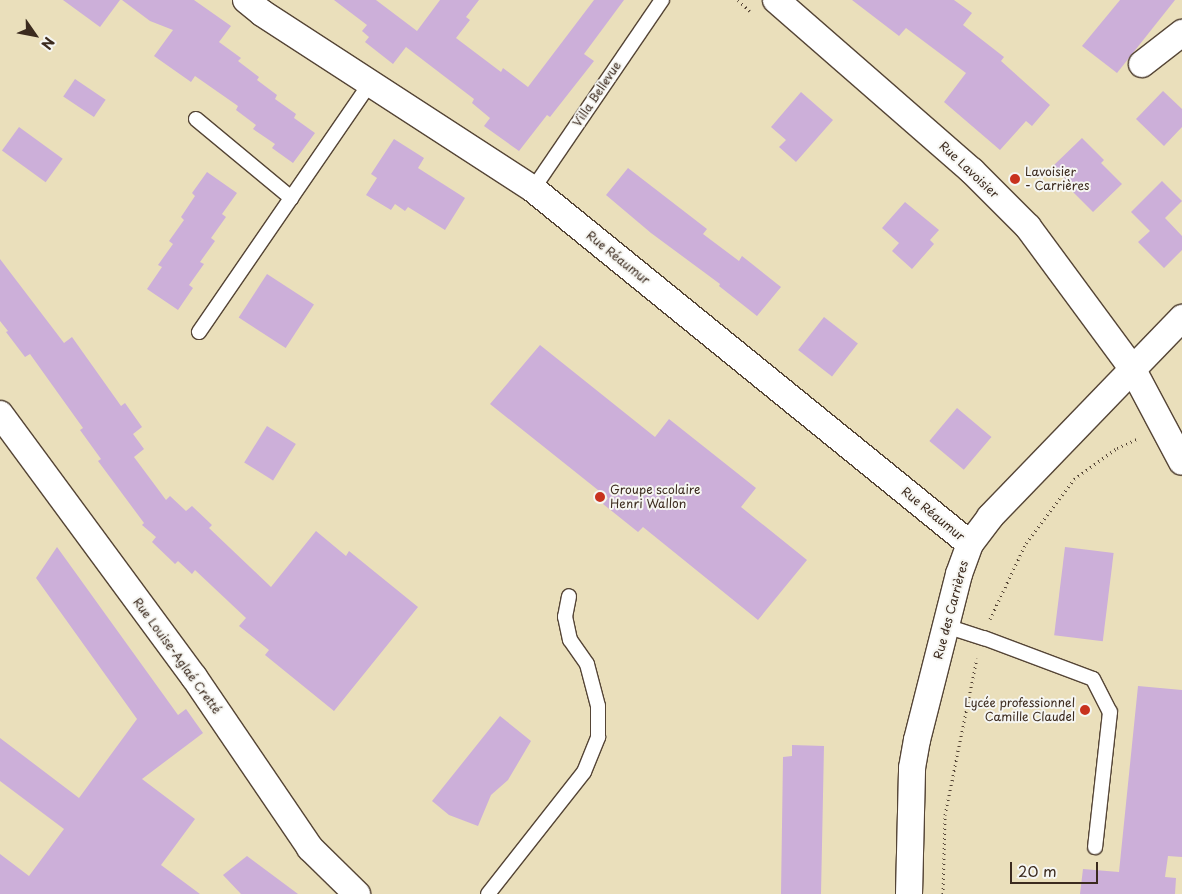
<!DOCTYPE html>
<html>
<head>
<meta charset="utf-8">
<style>
	body { margin:0 }
	#map { position:relative; width:1182px; height:894px; overflow:hidden; background:#eadfbb; font-family:"Playpen Sans",sans-serif }
	div>[style] { position:absolute }
	.building>* { inset:0; background:#ccafd9; transform-origin:0 0 }
	.path>* { height:3px; margin-top:-1.5px; transform-origin:0; background:repeating-linear-gradient(90deg,#554536 0 1px,transparent 0 5px) }
	.roads { filter:drop-shadow(1px 0 #554536) drop-shadow(-1px 0 #554536) drop-shadow(0 1px #554536) drop-shadow(0 -1px #554536) }
	.service>* { height:14px; margin:-7px; padding:0 7px; transform-origin:7px; border-radius:7px; background:#fff }
	.minor>* { height:26px; margin:-13px; padding:0 13px; transform-origin:13px; border-radius:13px; background:#fff }
	.dots>* { width:14px; height:14px; translate:-50% -50%; box-sizing:border-box; border:2px solid #f6f6f2; border-radius:50% }
	span { translate:-50% -50%; white-space:nowrap; text-align:center; line-height:1.15; -webkit-text-stroke:4px #f6f6f2; paint-order:stroke }
	.street-label { font-size:12px; color:#3b2a1e }
	.poi-label { font-size:12px; color:#3b2a1e }
	.left { translate:0 -50%; text-align:left }
	.right { translate:-100% -50%; text-align:right }
	.north { position:absolute; left:10px; top:10px; width:50px; height:50px; -webkit-text-stroke:4px #f6f6f2; paint-order:stroke; rotate:123deg; font-size:14px; font-weight:700; line-height:20px; text-align:center; color:#3b2a1e }
	.north::after { content:''; display:block; margin:auto; width:18px; height:22px; background:#3b2a1e; clip-path:polygon(50% 0,100% 100%,50% 72%,0 100%) }
	.scale { position:absolute; left:1010px; top:862px; width:88px; height:22px; box-sizing:border-box; border:2px solid #3b2a1e; border-top:0; padding-left:6px; font-size:15px; line-height:18px; white-space:nowrap; color:#3b2a1e; -webkit-text-stroke:4px #f6f6f2; paint-order:stroke }
</style>
</head>
<body>
<div id="map">
	<div class="building">
		<i style="clip-path:polygon(63px 0,120px 0,100px 27px)"></i>
		<i style="clip-path:polygon(122px 0,194px 0,231px 26px,219px 42px,241px 58px,238px 61px,259px 77px,257px 80px,277px 95px,275px 99px,296px 114px,294px 118px,315px 133px,293px 163px,272px 148px,275px 144px,253px 129px,256px 125px,236px 110px,238px 106px,195px 76px,191px 82px,154px 56px,173px 30px,150px 21px)"></i>
		<i style="clip-path:polygon(334px 0,376px 0,417px 31px,440px 0,479px 0,466px 17px,470px 20px,456px 38px,501px 72px,503px 68px,528px 87px,594px 0,624px 0,584px 54px,594px 61px,550px 117px,547px 115px,519px 151px,484px 126px,490px 118px,472px 103px,474px 99px,406px 47px,393px 64px,365px 42px,369px 37px,362px 31px,367px 25px)"></i>
		<i style="clip-path:polygon(852px 0,954px 0,972px 13px,963px 25px,1004px 57px,1001px 61px,1050px 105px,1032px 126px,1026px 121px,1000px 150px,944px 102px,966px 73px,906px 28px,899px 36px)"></i>
		<i style="clip-path:polygon(1120px 0,1175px 0,1117px 73px,1082px 46px)"></i>
		<i style="left:75px;top:79px;width:37px;height:21px;rotate:34deg"></i>
		<i style="clip-path:polygon(1163px 91px,1182px 109px,1182px 127px,1164px 146px,1136px 119px)"></i>
		<i style="clip-path:polygon(801px 92px,833px 120px,796px 162px,779px 147px,786px 140px,771px 127px)"></i>
		<i style="left:19px;top:127px;width:54px;height:29px;rotate:36deg"></i>
		<i style="clip-path:polygon(1082px 138px,1104px 160px,1101px 163px,1122px 184px,1093px 212px,1071px 190px,1074px 188px,1053px 166px)"></i>
		<i style="clip-path:polygon(394px 139px,424px 158px,418px 168px,465px 198px,445px 230px,408px 207px,405px 211px,395px 204px,391px 210px,366px 195px,377px 178px,371px 174px)"></i>
		<i style="clip-path:polygon(628px 168px,707px 229px,703px 234px,739px 261px,742px 256px,781px 287px,757px 316px,719px 286px,720px 284px,651px 233px,606px 195px)"></i>
		<i style="clip-path:polygon(207px 172px,237px 193px,222px 214px,226px 217px,211px 238px,215px 241px,200px 262px,204px 264px,189px 285px,193px 288px,178px 310px,147px 289px,162px 267px,158px 265px,173px 244px,169px 241px,184px 220px,181px 217px,195px 196px,192px 193px)"></i>
		<i style="clip-path:polygon(1162px 181px,1182px 201px,1165px 218px,1182px 236px,1182px 250px,1164px 268px,1138px 242px,1150px 231px,1131px 212px)"></i>
		<i style="clip-path:polygon(905px 202px,939px 230px,930px 240px,934px 244px,912px 269px,892px 251px,899px 243px,882px 228px)"></i>
		<i style="clip-path:polygon(0 259px,64px 343px,72px 337px,121px 406px,125px 403px,142px 427px,133px 434px,144px 449px,134px 457px,166px 500px,170px 496px,186px 511px,192px 506px,212px 525px,209px 528px,271px 587px,316px 531px,346px 556px,349px 551px,418px 607px,334px 711px,265px 655px,269px 650px,239px 626px,246px 618px,195px 570px,192px 574px,178px 561px,175px 564px,152px 542px,156px 537px,142px 525px,144px 523px,98px 461px,101px 459px,80px 430px,83px 428px,30px 354px,25px 357px,6px 332px,8px 331px,0 321px)"></i>
		<i style="left:267px;top:274px;width:56px;height:52px;rotate:33deg"></i>
		<i style="left:824px;top:317px;width:43px;height:42px;rotate:38deg"></i>
		<i style="clip-path:polygon(540px 345px,655px 437px,669px 419px,756px 488px,741px 507px,807px 560px,758px 620px,643px 527px,638px 532px,603px 504px,608px 498px,490px 404px)"></i>
		<i style="left:957px;top:408px;width:45px;height:43px;rotate:40deg"></i>
		<i style="left:267px;top:426px;width:34px;height:43px;rotate:32deg"></i>
		<i style="clip-path:polygon(57px 547px,178px 715px,186px 709px,203px 733px,142px 779px,195px 819px,161px 865px,200px 894px,0 894px,0 854px,29px 876px,64px 829px,0 781px,0 738px,79px 798px,137px 719px,36px 578px)"></i>
		<i style="left:1065px;top:547px;width:49px;height:89px;rotate:7deg"></i>
		<i style="clip-path:polygon(1138px 686px,1182px 690px,1182px 857px,1168px 856px,1165px 877px,1176px 878px,1175px 894px,1080px 894px,1083px 869px,1119px 872px)"></i>
		<i style="clip-path:polygon(500px 716px,531px 741px,508px 780px,491px 795px,478px 826px,449px 815px,432px 801px)"></i>
		<i style="clip-path:polygon(792px 745px,824px 746px,821px 894px,781px 894px,783px 757px,792px 756px)"></i>
		<i style="clip-path:polygon(247px 856px,298px 894px,241px 894px,223px 875px)"></i>
	</div>
	<div class="path">
		<i style="left:738px;top:0;width:16px;rotate:43deg"></i>
		<i style="left:990px;top:619px;width:84px;rotate:-64.7deg"></i>
		<i style="left:1026px;top:543px;width:80px;rotate:-53.1deg"></i>
		<i style="left:1074px;top:479px;width:53px;rotate:-35.8deg"></i>
		<i style="left:1117px;top:448px;width:24px;rotate:-24deg"></i>
		<i style="left:943px;top:894px;width:79px;rotate:-88.5deg"></i>
		<i style="left:945px;top:815px;width:160px;rotate:-78.5deg"></i>
	</div>
	<div class="roads">
		<div class="service">
			<i style="left:196px;top:119px;width:124px;rotate:39.7deg"></i>
			<i style="left:533px;top:189px;width:229px;rotate:-55.7deg"></i>
			<i style="left:199px;top:332px;width:302px;rotate:-55.5deg"></i>
			<i style="left:946px;top:626px;width:40px;rotate:18deg"></i>
			<i style="left:984px;top:638px;width:116px;rotate:20.6deg"></i>
			<i style="left:1093px;top:679px;width:37px;rotate:63deg"></i>
			<i style="left:1110px;top:712px;width:136px;rotate:96.3deg"></i>
			<i style="left:488px;top:894px;width:155px;rotate:-51.8deg"></i>
			<i style="left:584px;top:772px;width:38px;rotate:-68deg"></i>
			<i style="left:598px;top:737px;width:31px;rotate:-90deg"></i>
			<i style="left:598px;top:706px;width:43px;rotate:-104.7deg"></i>
			<i style="left:587px;top:664px;width:29px;rotate:-125deg"></i>
			<i style="left:570px;top:640px;width:24px;rotate:-102deg"></i>
			<i style="left:565px;top:617px;width:21px;rotate:-79deg"></i>
		</div>
		<div class="minor">
			<i style="left:246px;top:0;width:21px;rotate:39deg"></i>
			<i style="left:262px;top:13px;width:323px;rotate:33deg"></i>
			<i style="left:533px;top:189px;width:563px;rotate:39.09deg"></i>
			<i style="left:776px;top:0;width:260px;rotate:41.1deg"></i>
			<i style="left:972px;top:171px;width:79px;rotate:45deg"></i>
			<i style="left:1028px;top:227px;width:175px;rotate:53.6deg"></i>
			<i style="left:1132px;top:368px;width:106px;rotate:62deg"></i>
			<i style="left:1142px;top:64px;width:51px;rotate:-37.8deg"></i>
			<i style="left:0;top:414px;width:327px;rotate:53.6deg"></i>
			<i style="left:194px;top:677px;width:207px;rotate:55.8deg"></i>
			<i style="left:310px;top:848px;width:66px;rotate:44.4deg"></i>
			<i style="left:909px;top:894px;width:126px;rotate:-88.6deg"></i>
			<i style="left:912px;top:768px;width:28px;rotate:-80deg"></i>
			<i style="left:917px;top:740px;width:171px;rotate:-75.8deg"></i>
			<i style="left:959px;top:574px;width:32px;rotate:-70deg"></i>
			<i style="left:970px;top:544px;width:34px;rotate:-53deg"></i>
			<i style="left:990px;top:517px;width:277px;rotate:-46deg"></i>
		</div>
	</div>
	<div class="dots">
		<i style="left:1015px;top:179px;background:#c8321e"></i>
		<i style="left:600px;top:497px;background:#c8321e"></i>
		<i style="left:1085px;top:710px;background:#c8321e"></i>
	</div>
	<div class="street-label">
		<span style="left:597px;top:94px;rotate:-56deg">Villa Bellevue</span>
		<span style="left:969px;top:170px;rotate:43deg">Rue Lavoisier</span>
		<span style="left:618px;top:258px;rotate:39deg">Rue Réaumur</span>
		<span style="left:933px;top:514px;rotate:39deg">Rue Réaumur</span>
		<span style="left:951px;top:610px;rotate:-75deg">Rue des Carrières</span>
		<span style="left:177px;top:656px;rotate:54deg">Rue Louise-Aglaé Cretté</span>
	</div>
	<div class="poi-label">
		<span class="left" style="left:1025px;top:179px">Lavoisier<br>- Carrières</span>
		<span class="left" style="left:610px;top:497px">Groupe scolaire<br>Henri Wallon</span>
		<span class="right" style="left:1075px;top:710px">Lycée professionnel<br>Camille Claudel</span>
	</div>
	<div class="north">N</div>
	<div class="scale">20 m</div>
</div>
</body>
</html>
